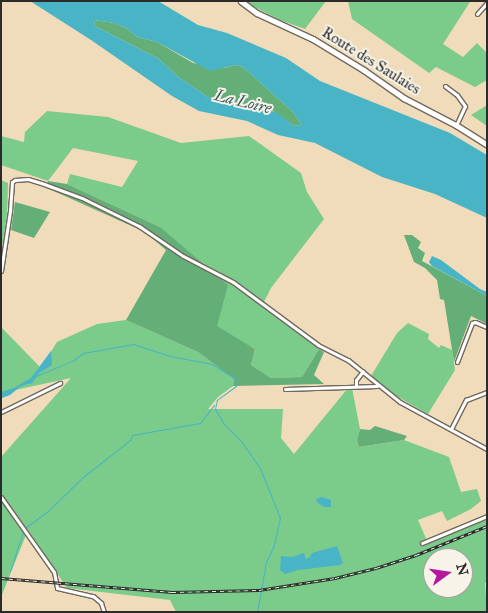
<!DOCTYPE html>
<html>
<head>
<meta charset="utf-8">
<style>
	body { margin:0 }
	#map { position:relative; width:488px; height:613px; overflow:hidden; background:#f0dcbb; font-family:"IM FELL Great Primer",serif }
	div>[style] { position:absolute }
	.green>* { inset:0; background:#7bcb8b }
	.forest>* { inset:0; background:#64af77 }
	.water>* { inset:0; background:#48b4c5 }
	.stream>* { height:1px; margin:-0.5px; padding:0 0.5px; transform-origin:0.5px; border-radius:0.5px; background:#48b4c5 }
	.roads { filter:drop-shadow(1px 0 #70695d) drop-shadow(-1px 0 #70695d) drop-shadow(0 1px #70695d) drop-shadow(0 -1px #70695d) }
	.minor>* { height:3px; margin:-1.5px; padding:0 1.5px; transform-origin:1.5px; border-radius:1.5px; background:#fff }
	.tertiary>* { height:4.5px; margin:-2.25px; padding:0 2.25px; transform-origin:2.25px; border-radius:2.25px; background:#fff }
	.rail>* { height:3px; margin-top:-1.5px; transform-origin:0; background:repeating-linear-gradient(90deg,#f7f3e8 0 4px,#2b2b2b 0 8px); box-sizing:border-box; border-block:1px solid #2b2b2b }
	span { translate:-50% -50%; white-space:nowrap; text-align:center; line-height:1.15; -webkit-text-stroke:4px #f7f3e8; paint-order:stroke }
	.street-label { font-size:15px; color:#2b2b2b }
	.water-label { font-size:16px; color:#355b61; font-style:italic }
	.frame { position:absolute; inset:0; border:2px solid #2b2b2b; pointer-events:none }
	.north { position:absolute; left:423px; top:548px; width:50px; height:50px; box-sizing:border-box; background:#f7f3e8; border:1px solid #a5a39c; border-radius:50%; rotate:76deg; font-size:14px; font-weight:700; line-height:20px; text-align:center; color:#2b2b2b }
	.north::after { content:''; display:block; margin:auto; width:18px; height:22px; background:#b5179e; clip-path:polygon(50% 0,100% 100%,50% 72%,0 100%) }
</style>
</head>
<body>
<div id="map">
	<div class="green">
		<i style="clip-path:polygon(243px 1px,326px 1px,305px 29px,280px 20px)"></i>
		<i style="clip-path:polygon(348px 1px,470px 2px,443px 44px,463px 57px,477px 43px,487px 53px,487px 80px,475px 87px,436px 67px,429px 73px,352px 19px)"></i>
		<i style="clip-path:polygon(487px 105px,487px 126px,471px 115px)"></i>
		<i style="clip-path:polygon(47px 111px,108px 117px,181px 143px,249px 136px,301px 173px,307px 192px,324px 219px,271px 288px,263px 304px,319px 349px,302px 377px,271px 378px,251px 365px,255px 349px,217px 327px,160px 227px,67px 184px,70px 174px,122px 187px,138px 161px,73px 148px,48px 181px,1px 165px,1px 136px,24px 142px,25px 132px)"></i>
		<i style="clip-path:polygon(1px 180px,8px 183px,7px 215px,1px 255px)"></i>
		<i style="clip-path:polygon(evenodd,126px 320px,198px 352px,234px 379px,233px 386px,218px 397px,208px 409px,283px 409px,281px 438px,294px 454px,348px 388px,352px 388px,360px 429px,357px 440px,359px 447px,404px 440px,449px 457px,461px 492px,477px 489px,481px 501px,471px 509px,447px 521px,442px 511px,418px 520px,428px 543px,485px 519px,487px 525px,487px 582px,485px 583px,487px 612px,176px 612px,170px 600px,67px 588px,28px 530px,1px 597px,1px 457px,71px 378px,1px 393px,1px 327px,41px 368px,57px 342px,97px 324px,126px 320px,433px 558px,463px 558px,463px 588px,433px 588px,433px 558px)"></i>
		<i style="clip-path:polygon(408px 323px,429px 334px,428px 339px,439px 348px,441px 345px,452px 350px,455px 370px,428px 414px,391px 393px,371px 376px,397px 333px)"></i>
	</div>
	<div class="forest">
		<i style="clip-path:polygon(94px 20px,114px 23px,128px 29px,137px 37px,157px 42px,193px 63px,224px 68px,236px 65px,243px 67px,293px 112px,302px 125px,294px 126px,272px 110px,252px 106px,236px 106px,208px 97px,177px 76px,159px 59px,95px 26px)"></i>
		<i style="clip-path:polygon(48px 181px,67px 184px,160px 227px,228px 285px,217px 326px,255px 349px,251px 365px,271px 378px,302px 377px,319px 349px,324px 352px,314px 375px,324px 384px,233px 386px,234px 379px,198px 352px,126px 320px,166px 250px,145px 232px,47px 188px)"></i>
		<i style="clip-path:polygon(15px 202px,50px 212px,34px 238px,11px 230px)"></i>
		<i style="clip-path:polygon(404px 235px,412px 235px,421px 242px,418px 248px,425px 253px,422px 261px,487px 296px,487px 324px,471px 316px,454px 362px,444px 300px,440px 299px,437px 280px,425px 268px,414px 262px)"></i>
		<i style="clip-path:polygon(375px 426px,407px 436px,404px 440px,359px 447px,357px 440px,360px 429px,370px 430px)"></i>
	</div>
	<div class="water">
		<i style="clip-path:polygon(evenodd,30px 1px,158px 1px,198px 25px,227px 33px,286px 58px,320px 81px,450px 133px,487px 155px,487px 218px,435px 194px,382px 177px,315px 143px,278px 135px,247px 121px,199px 111px,172px 96px,91px 40px,30px 1px,94px 20px,114px 23px,128px 29px,137px 37px,157px 42px,210px 71px,236px 65px,243px 67px,293px 112px,302px 125px,294px 126px,279px 114px,264px 107px,236px 106px,208px 97px,177px 76px,159px 59px,95px 26px,94px 20px)"></i>
		<i style="clip-path:polygon(432px 256px,441px 260px,480px 289px,487px 292px,487px 296px,432px 266px,429px 262px)"></i>
		<i style="clip-path:polygon(51px 351px,52px 365px,39px 373px,32px 383px,21px 386px,10px 395px,2px 398px,1px 392px,14px 388px,31px 378px)"></i>
		<i style="clip-path:polygon(322px 497px,331px 500px,331px 507px,324px 507px,317px 502px,316px 499px)"></i>
		<i style="clip-path:polygon(337px 546px,343px 563px,340px 565px,298px 570px,285px 574px,280px 570px,281px 556px,292px 557px,304px 553px,306px 559px,310px 557px,312px 553px)"></i>
	</div>
	<div class="stream">
		<i style="left:36px;top:376px;width:41px;rotate:-22.8deg"></i>
		<i style="left:74px;top:360px;width:11px;rotate:-38deg"></i>
		<i style="left:83px;top:353px;width:51px;rotate:-10.2deg"></i>
		<i style="left:133px;top:344px;width:39px;rotate:18deg"></i>
		<i style="left:170px;top:356px;width:43px;rotate:10.8deg"></i>
		<i style="left:212px;top:364px;width:26px;rotate:32deg"></i>
		<i style="left:234px;top:378px;width:4px;rotate:45deg"></i>
		<i style="left:237px;top:381px;width:5px;rotate:101deg"></i>
		<i style="left:236px;top:386px;width:24px;rotate:144deg"></i>
		<i style="left:217px;top:400px;width:9px;rotate:103deg"></i>
		<i style="left:215px;top:409px;width:17px;rotate:59deg"></i>
		<i style="left:224px;top:424px;width:24px;rotate:45deg"></i>
		<i style="left:241px;top:441px;width:33px;rotate:55deg"></i>
		<i style="left:260px;top:468px;width:54px;rotate:68.2deg"></i>
		<i style="left:280px;top:518px;width:28px;rotate:103deg"></i>
		<i style="left:274px;top:545px;width:19px;rotate:115deg"></i>
		<i style="left:266px;top:562px;width:51px;rotate:100.2deg"></i>
		<i style="left:26px;top:527px;width:27px;rotate:-36deg"></i>
		<i style="left:48px;top:511px;width:49px;rotate:-44.2deg"></i>
		<i style="left:83px;top:477px;width:60px;rotate:-38.2deg"></i>
		<i style="left:130px;top:440px;width:5px;rotate:-68deg"></i>
		<i style="left:132px;top:435px;width:69px;rotate:-10deg"></i>
		<i style="left:200px;top:423px;width:23px;rotate:-52deg"></i>
		<i style="left:10px;top:571px;width:41px;rotate:-71.6deg"></i>
	</div>
	<div class="roads">
		<div class="minor">
			<i style="left:477px;top:14px;width:15px;rotate:-48deg"></i>
			<i style="left:445px;top:86px;width:15px;rotate:37deg"></i>
			<i style="left:457px;top:95px;width:14px;rotate:54deg"></i>
			<i style="left:465px;top:106px;width:21px;rotate:115deg"></i>
			<i style="left:1px;top:271px;width:61px;rotate:-81.5deg"></i>
			<i style="left:10px;top:211px;width:29px;rotate:-86deg"></i>
			<i style="left:12px;top:182px;width:4px;rotate:-34deg"></i>
			<i style="left:15px;top:180px;width:13px;rotate:-4deg"></i>
			<i style="left:28px;top:179px;width:17px;rotate:17deg"></i>
			<i style="left:44px;top:184px;width:40px;rotate:20.2deg"></i>
			<i style="left:82px;top:198px;width:64px;rotate:26.2deg"></i>
			<i style="left:139px;top:226px;width:53px;rotate:34.3deg"></i>
			<i style="left:183px;top:256px;width:56px;rotate:27.5deg"></i>
			<i style="left:233px;top:282px;width:106px;rotate:36.5deg"></i>
			<i style="left:318px;top:345px;width:34px;rotate:27deg"></i>
			<i style="left:348px;top:360px;width:67px;rotate:38.9deg"></i>
			<i style="left:400px;top:402px;width:99px;rotate:28.4deg"></i>
			<i style="left:457px;top:362px;width:42px;rotate:-69deg"></i>
			<i style="left:472px;top:323px;width:3px;rotate:-18deg"></i>
			<i style="left:475px;top:322px;width:13px;rotate:23deg"></i>
			<i style="left:356px;top:385px;width:5px;rotate:-90deg"></i>
			<i style="left:356px;top:380px;width:11px;rotate:-52deg"></i>
			<i style="left:285px;top:389px;width:92px;rotate:-1.9deg"></i>
			<i style="left:1px;top:412px;width:66px;rotate:-26.2deg"></i>
			<i style="left:451px;top:429px;width:33px;rotate:-63deg"></i>
			<i style="left:466px;top:400px;width:22px;rotate:-21deg"></i>
			<i style="left:1px;top:497px;width:92px;rotate:54.8deg"></i>
			<i style="left:54px;top:572px;width:16px;rotate:79deg"></i>
			<i style="left:57px;top:588px;width:37px;rotate:13deg"></i>
			<i style="left:93px;top:596px;width:11px;rotate:41deg"></i>
			<i style="left:101px;top:603px;width:9px;rotate:72deg"></i>
			<i style="left:422px;top:543px;width:70px;rotate:-22.6deg"></i>
		</div>
		<div class="tertiary">
			<i style="left:241px;top:1px;width:20px;rotate:37deg"></i>
			<i style="left:257px;top:13px;width:62px;rotate:24.9deg"></i>
			<i style="left:313px;top:39px;width:60px;rotate:31.3deg"></i>
			<i style="left:364px;top:70px;width:49px;rotate:35deg"></i>
			<i style="left:404px;top:98px;width:59px;rotate:27.4deg"></i>
			<i style="left:456px;top:125px;width:36px;rotate:32deg"></i>
		</div>
	</div>
	<div class="rail">
		<i style="left:1px;top:578px;width:172px;rotate:4.7deg"></i>
		<i style="left:172px;top:592px;width:87px;rotate:-1.3deg"></i>
		<i style="left:259px;top:590px;width:77px;rotate:-9deg"></i>
		<i style="left:335px;top:578px;width:42px;rotate:-13.7deg"></i>
		<i style="left:376px;top:568px;width:42px;rotate:-18deg"></i>
		<i style="left:416px;top:555px;width:77px;rotate:-22.2deg"></i>
	</div>
	<div class="street-label">
		<span style="left:371px;top:61px;rotate:32deg">Route des Saulaies</span>
	</div>
	<div class="water-label">
		<span style="left:243px;top:102px;rotate:14deg">La Loire</span>
	</div>
	<div class="frame"></div>
	<div class="north">N</div>
</div>
</body>
</html>
